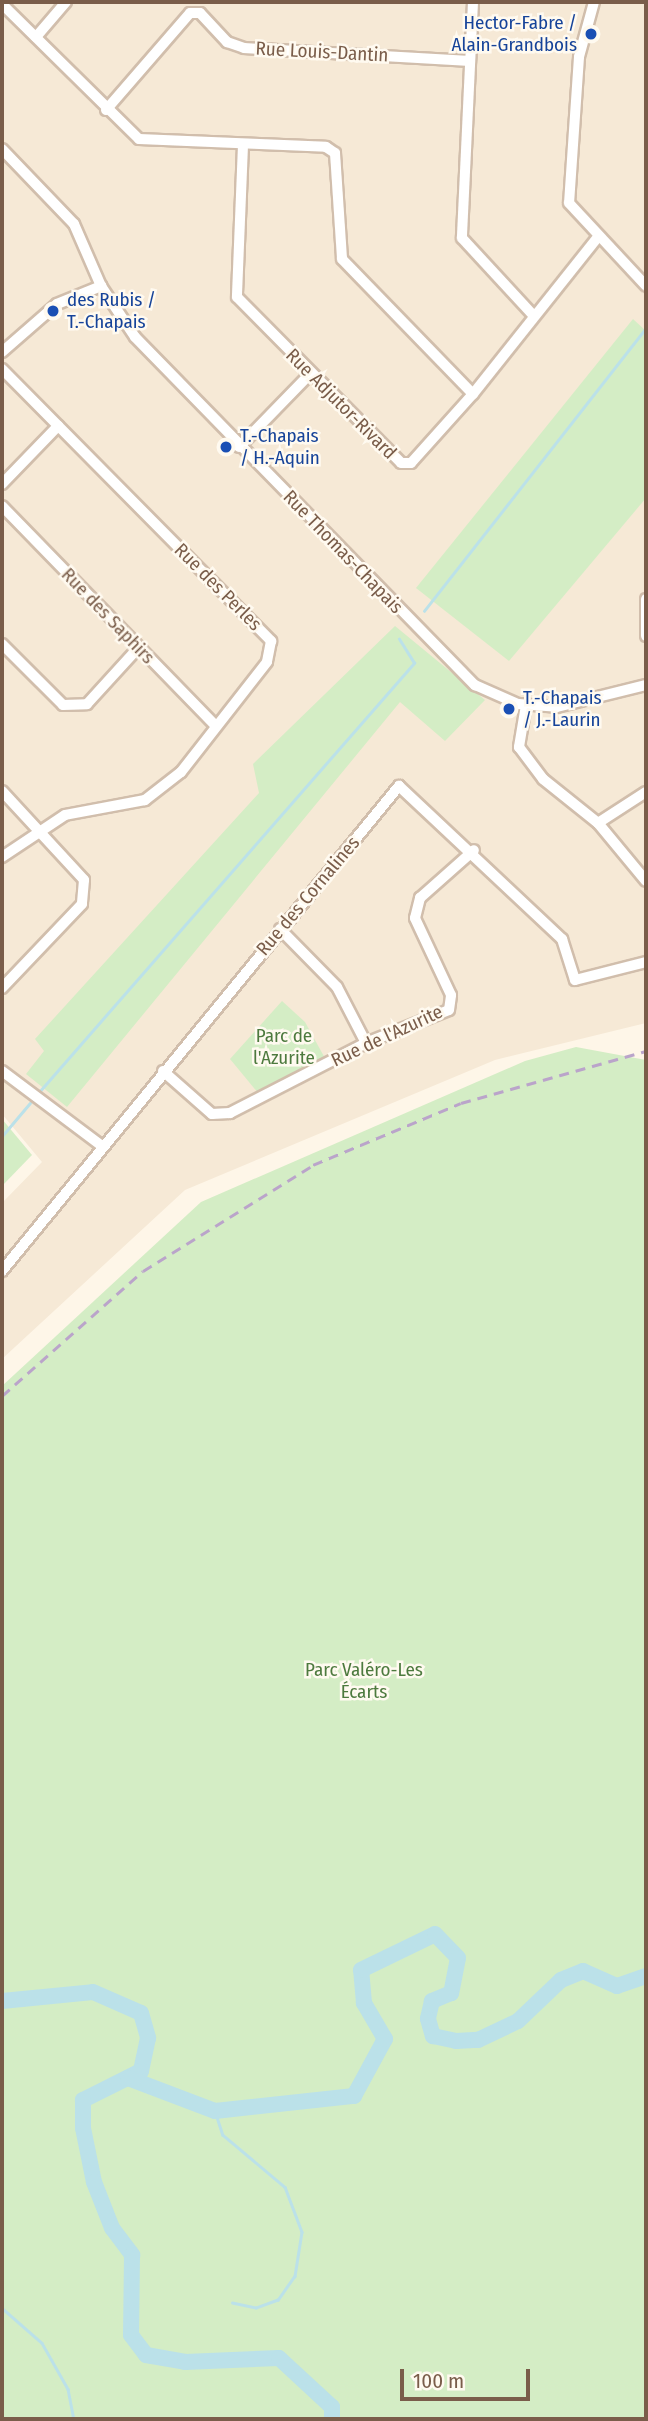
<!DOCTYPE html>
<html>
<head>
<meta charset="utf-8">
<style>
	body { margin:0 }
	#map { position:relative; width:648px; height:2421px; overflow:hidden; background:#fef6e8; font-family:"Fira Sans Condensed",sans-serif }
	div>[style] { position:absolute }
	.residential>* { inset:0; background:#f6e9d6 }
	.green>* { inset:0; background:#d4edc5 }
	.stream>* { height:2.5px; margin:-1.25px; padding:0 1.25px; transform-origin:1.25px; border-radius:1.25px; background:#bbe1e9 }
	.river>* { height:16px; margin:-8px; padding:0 8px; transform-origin:8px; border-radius:8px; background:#bbe1e9 }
	.roads { filter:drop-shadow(2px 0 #d1beac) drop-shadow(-2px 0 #d1beac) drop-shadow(0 2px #d1beac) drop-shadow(0 -2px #d1beac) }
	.minor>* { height:10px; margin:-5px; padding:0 5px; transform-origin:5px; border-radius:5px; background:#fff }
	.rail>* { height:2.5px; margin-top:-1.25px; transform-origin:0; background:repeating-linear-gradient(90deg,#baa4ca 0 10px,transparent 0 17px) }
	.dots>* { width:19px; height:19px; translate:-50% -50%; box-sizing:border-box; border:4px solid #fffaf0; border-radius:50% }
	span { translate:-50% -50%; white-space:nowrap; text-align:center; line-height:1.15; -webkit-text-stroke:5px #fffaf0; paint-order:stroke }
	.transit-label { font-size:19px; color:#164399 }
	.right { translate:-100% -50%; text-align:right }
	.left { translate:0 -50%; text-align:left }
	.street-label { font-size:19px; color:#7a5d4a }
	.park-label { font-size:19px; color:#4d7a3e }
	.frame { position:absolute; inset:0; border:4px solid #7a5d4a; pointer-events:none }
	.scale { position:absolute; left:400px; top:2369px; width:130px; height:32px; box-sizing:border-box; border:4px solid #7a5d4a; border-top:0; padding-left:9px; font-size:21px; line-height:24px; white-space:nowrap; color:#7a5d4a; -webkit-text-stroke:5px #fffaf0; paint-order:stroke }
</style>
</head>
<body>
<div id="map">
	<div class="residential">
		<i style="clip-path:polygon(2px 2px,646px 2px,646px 1023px,495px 1060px,185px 1190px,2px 1359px,2px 1203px,42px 1162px,2px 1114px)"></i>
	</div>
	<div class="green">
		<i style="clip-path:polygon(633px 319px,646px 331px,646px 498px,509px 661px,416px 588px)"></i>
		<i style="clip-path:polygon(395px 626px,485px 700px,445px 741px,400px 702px,67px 1107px,26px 1074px,44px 1051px,35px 1039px,259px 793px,253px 764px)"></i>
		<i style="clip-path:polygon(282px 1001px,305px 1022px,326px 1060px,259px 1094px,230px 1059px)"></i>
		<i style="clip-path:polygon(576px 1047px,646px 1060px,646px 2419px,2px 2419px,2px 1386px,201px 1202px,525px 1061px)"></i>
		<i style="clip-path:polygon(2px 1119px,32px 1155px,2px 1186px)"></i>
	</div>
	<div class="stream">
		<i style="left:424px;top:611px;width:360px;rotate:-51.9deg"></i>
		<i style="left:39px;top:1092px;width:570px;rotate:-48.84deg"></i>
		<i style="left:414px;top:663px;width:28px;rotate:-122deg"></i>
		<i style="left:2px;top:1136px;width:43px;rotate:-49.7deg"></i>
		<i style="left:215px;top:2111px;width:25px;rotate:72deg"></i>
		<i style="left:223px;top:2135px;width:81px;rotate:40deg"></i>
		<i style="left:285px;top:2187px;width:48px;rotate:69.3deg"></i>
		<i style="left:302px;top:2232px;width:45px;rotate:99deg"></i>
		<i style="left:295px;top:2276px;width:29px;rotate:125deg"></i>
		<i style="left:278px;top:2300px;width:23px;rotate:160deg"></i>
		<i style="left:256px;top:2308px;width:24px;rotate:-168deg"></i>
		<i style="left:2px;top:2308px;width:53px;rotate:41.2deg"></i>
		<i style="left:42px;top:2343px;width:53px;rotate:60.5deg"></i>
		<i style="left:68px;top:2389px;width:31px;rotate:79deg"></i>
	</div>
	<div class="river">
		<i style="left:2px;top:2001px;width:91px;rotate:-5.6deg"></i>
		<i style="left:93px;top:1992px;width:52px;rotate:23.6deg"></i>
		<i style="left:141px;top:2013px;width:26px;rotate:74deg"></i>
		<i style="left:148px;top:2038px;width:34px;rotate:102deg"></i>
		<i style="left:141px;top:2071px;width:65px;rotate:153.4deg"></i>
		<i style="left:83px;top:2100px;width:28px;rotate:90deg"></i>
		<i style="left:83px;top:2128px;width:55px;rotate:78.5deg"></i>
		<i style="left:94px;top:2182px;width:49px;rotate:68.6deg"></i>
		<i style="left:112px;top:2228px;width:34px;rotate:53deg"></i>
		<i style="left:132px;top:2255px;width:80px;rotate:90.7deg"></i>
		<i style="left:131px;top:2335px;width:25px;rotate:53deg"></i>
		<i style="left:146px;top:2355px;width:40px;rotate:10deg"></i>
		<i style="left:185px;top:2362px;width:94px;rotate:-2.4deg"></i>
		<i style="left:279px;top:2358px;width:72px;rotate:42.8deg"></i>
		<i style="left:332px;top:2407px;width:12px;rotate:90deg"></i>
		<i style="left:128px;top:2078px;width:93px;rotate:20.8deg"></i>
		<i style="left:215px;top:2111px;width:140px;rotate:-6.2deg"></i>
		<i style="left:354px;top:2096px;width:65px;rotate:-61.5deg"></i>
		<i style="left:385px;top:2039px;width:42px;rotate:-120.3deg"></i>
		<i style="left:364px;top:2003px;width:33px;rotate:-95deg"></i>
		<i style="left:361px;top:1970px;width:82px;rotate:-25.9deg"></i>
		<i style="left:435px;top:1934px;width:33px;rotate:46deg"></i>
		<i style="left:458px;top:1958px;width:36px;rotate:101deg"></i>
		<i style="left:451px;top:1993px;width:21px;rotate:157deg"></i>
		<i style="left:432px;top:2001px;width:18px;rotate:103deg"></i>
		<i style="left:428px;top:2019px;width:18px;rotate:74deg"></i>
		<i style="left:433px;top:2036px;width:24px;rotate:12deg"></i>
		<i style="left:456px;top:2041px;width:22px;rotate:-3deg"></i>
		<i style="left:478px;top:2040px;width:44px;rotate:-25.4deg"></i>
		<i style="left:518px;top:2021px;width:59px;rotate:-43.6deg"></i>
		<i style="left:561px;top:1980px;width:24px;rotate:-22deg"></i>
		<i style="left:583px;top:1971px;width:37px;rotate:24deg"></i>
		<i style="left:617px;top:1986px;width:31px;rotate:-19deg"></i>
	</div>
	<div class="roads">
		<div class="minor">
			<i style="left:473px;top:2px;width:236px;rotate:92.7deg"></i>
			<i style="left:462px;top:238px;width:106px;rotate:47.3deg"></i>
			<i style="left:594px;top:2px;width:57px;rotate:105.3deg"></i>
			<i style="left:579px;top:57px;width:146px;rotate:93.9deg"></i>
			<i style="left:569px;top:203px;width:113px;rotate:47.1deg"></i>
			<i style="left:2px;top:4px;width:192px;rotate:44.6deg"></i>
			<i style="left:139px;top:139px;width:187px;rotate:2.4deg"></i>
			<i style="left:326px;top:147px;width:11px;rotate:34deg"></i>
			<i style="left:335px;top:153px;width:106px;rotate:86.2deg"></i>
			<i style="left:342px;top:259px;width:188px;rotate:45.9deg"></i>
			<i style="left:36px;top:37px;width:46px;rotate:-49.4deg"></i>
			<i style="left:106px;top:110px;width:128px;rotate:-49.1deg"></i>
			<i style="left:190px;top:13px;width:10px"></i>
			<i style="left:200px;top:13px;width:40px;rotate:47deg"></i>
			<i style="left:227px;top:42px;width:18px;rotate:19deg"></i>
			<i style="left:244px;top:48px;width:226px;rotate:3.3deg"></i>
			<i style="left:243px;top:145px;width:152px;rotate:92.3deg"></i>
			<i style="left:237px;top:297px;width:233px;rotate:45.3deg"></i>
			<i style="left:401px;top:463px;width:10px"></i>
			<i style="left:411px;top:463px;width:93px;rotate:-48.1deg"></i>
			<i style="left:473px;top:394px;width:199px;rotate:-51.5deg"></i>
			<i style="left:2px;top:149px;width:104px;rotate:46.2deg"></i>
			<i style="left:74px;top:224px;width:68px;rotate:66.5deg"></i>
			<i style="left:101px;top:286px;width:61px;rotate:56.3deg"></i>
			<i style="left:135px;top:337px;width:487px;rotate:45.7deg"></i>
			<i style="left:475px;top:685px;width:47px;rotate:23.8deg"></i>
			<i style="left:518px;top:704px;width:39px;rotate:4deg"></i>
			<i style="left:557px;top:707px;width:92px;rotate:-13.9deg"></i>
			<i style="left:2px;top:352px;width:73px;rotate:-41.1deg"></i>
			<i style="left:57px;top:304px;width:48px;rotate:-22.2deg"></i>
			<i style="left:2px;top:369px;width:383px;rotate:45.3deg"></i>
			<i style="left:271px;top:641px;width:21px;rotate:101deg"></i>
			<i style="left:267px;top:662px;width:140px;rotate:128deg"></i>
			<i style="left:181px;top:772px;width:46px;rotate:142.1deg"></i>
			<i style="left:145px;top:800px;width:81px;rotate:169.4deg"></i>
			<i style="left:65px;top:815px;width:76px;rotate:146.3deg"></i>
			<i style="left:239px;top:447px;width:100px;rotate:-45.8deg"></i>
			<i style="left:2px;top:484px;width:81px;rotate:-46deg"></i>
			<i style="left:2px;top:506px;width:305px;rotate:45.8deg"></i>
			<i style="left:646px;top:599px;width:37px;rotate:90deg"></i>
			<i style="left:2px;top:644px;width:86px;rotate:45deg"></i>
			<i style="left:63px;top:705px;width:24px;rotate:-2deg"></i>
			<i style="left:87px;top:704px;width:76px;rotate:-47.7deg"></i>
			<i style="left:526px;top:705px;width:43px;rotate:99.5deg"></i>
			<i style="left:519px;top:747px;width:40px;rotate:53deg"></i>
			<i style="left:543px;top:779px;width:70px;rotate:38.7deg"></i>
			<i style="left:598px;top:823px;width:75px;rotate:50.4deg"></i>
			<i style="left:2px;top:791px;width:121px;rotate:47.3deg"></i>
			<i style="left:84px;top:880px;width:24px;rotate:95deg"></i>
			<i style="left:82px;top:904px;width:116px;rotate:133.6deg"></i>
			<i style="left:598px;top:823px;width:57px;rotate:-32.9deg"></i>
			<i style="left:280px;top:929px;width:81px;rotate:45.5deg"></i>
			<i style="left:337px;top:987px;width:63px;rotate:62.6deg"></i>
			<i style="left:2px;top:1071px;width:125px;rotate:36.9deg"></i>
			<i style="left:163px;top:1071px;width:65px;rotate:41.3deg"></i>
			<i style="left:212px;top:1114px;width:18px;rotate:-3deg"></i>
			<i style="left:230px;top:1113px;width:153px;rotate:-27.2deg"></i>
			<i style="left:366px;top:1043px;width:89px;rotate:-21.7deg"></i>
			<i style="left:449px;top:1010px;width:15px;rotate:-82deg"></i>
			<i style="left:451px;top:995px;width:85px;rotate:-115.1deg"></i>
			<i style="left:415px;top:918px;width:21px;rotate:-76deg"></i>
			<i style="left:420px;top:898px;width:72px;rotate:-41.6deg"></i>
			<i style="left:2px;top:1271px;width:627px;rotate:-50.7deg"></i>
			<i style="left:399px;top:786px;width:224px;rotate:43.2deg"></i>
			<i style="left:562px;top:939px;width:43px;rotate:72.4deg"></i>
			<i style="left:575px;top:980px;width:73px;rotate:-14.2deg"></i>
		</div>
	</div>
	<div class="rail">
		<i style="left:2px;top:1396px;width:188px;rotate:-41.6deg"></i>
		<i style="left:143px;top:1271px;width:200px;rotate:-31.9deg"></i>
		<i style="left:313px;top:1165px;width:160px;rotate:-22.7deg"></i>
		<i style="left:461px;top:1103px;width:192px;rotate:-15.7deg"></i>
	</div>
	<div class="dots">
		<i style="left:591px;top:34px;background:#1a4fb4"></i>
		<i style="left:53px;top:311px;background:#1a4fb4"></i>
		<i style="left:226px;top:447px;background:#1a4fb4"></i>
		<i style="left:509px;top:709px;background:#1a4fb4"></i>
	</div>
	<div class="transit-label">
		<span class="right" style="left:577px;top:34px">Hector-Fabre /<br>Alain-Grandbois</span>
		<span class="left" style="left:67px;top:311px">des Rubis /<br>T.-Chapais</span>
		<span class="left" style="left:240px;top:447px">T.-Chapais<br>/ H.-Aquin</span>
		<span class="left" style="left:523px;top:709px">T.-Chapais<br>/ J.-Laurin</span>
	</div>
	<div class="street-label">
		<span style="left:322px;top:52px;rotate:3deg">Rue Louis-Dantin</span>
		<span style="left:341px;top:404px;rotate:45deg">Rue Adjutor-Rivard</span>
		<span style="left:343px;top:552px;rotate:46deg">Rue Thomas-Chapais</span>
		<span style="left:218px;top:587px;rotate:45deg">Rue des Perles</span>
		<span style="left:108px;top:616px;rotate:46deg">Rue des Saphirs</span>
		<span style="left:308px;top:896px;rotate:-50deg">Rue des Cornalines</span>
		<span style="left:387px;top:1036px;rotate:-25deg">Rue de l'Azurite</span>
	</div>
	<div class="park-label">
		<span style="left:284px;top:1047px">Parc de<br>l'Azurite</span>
		<span style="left:364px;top:1681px">Parc Valéro-Les<br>Écarts</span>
	</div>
	<div class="frame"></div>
	<div class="scale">100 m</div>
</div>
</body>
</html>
